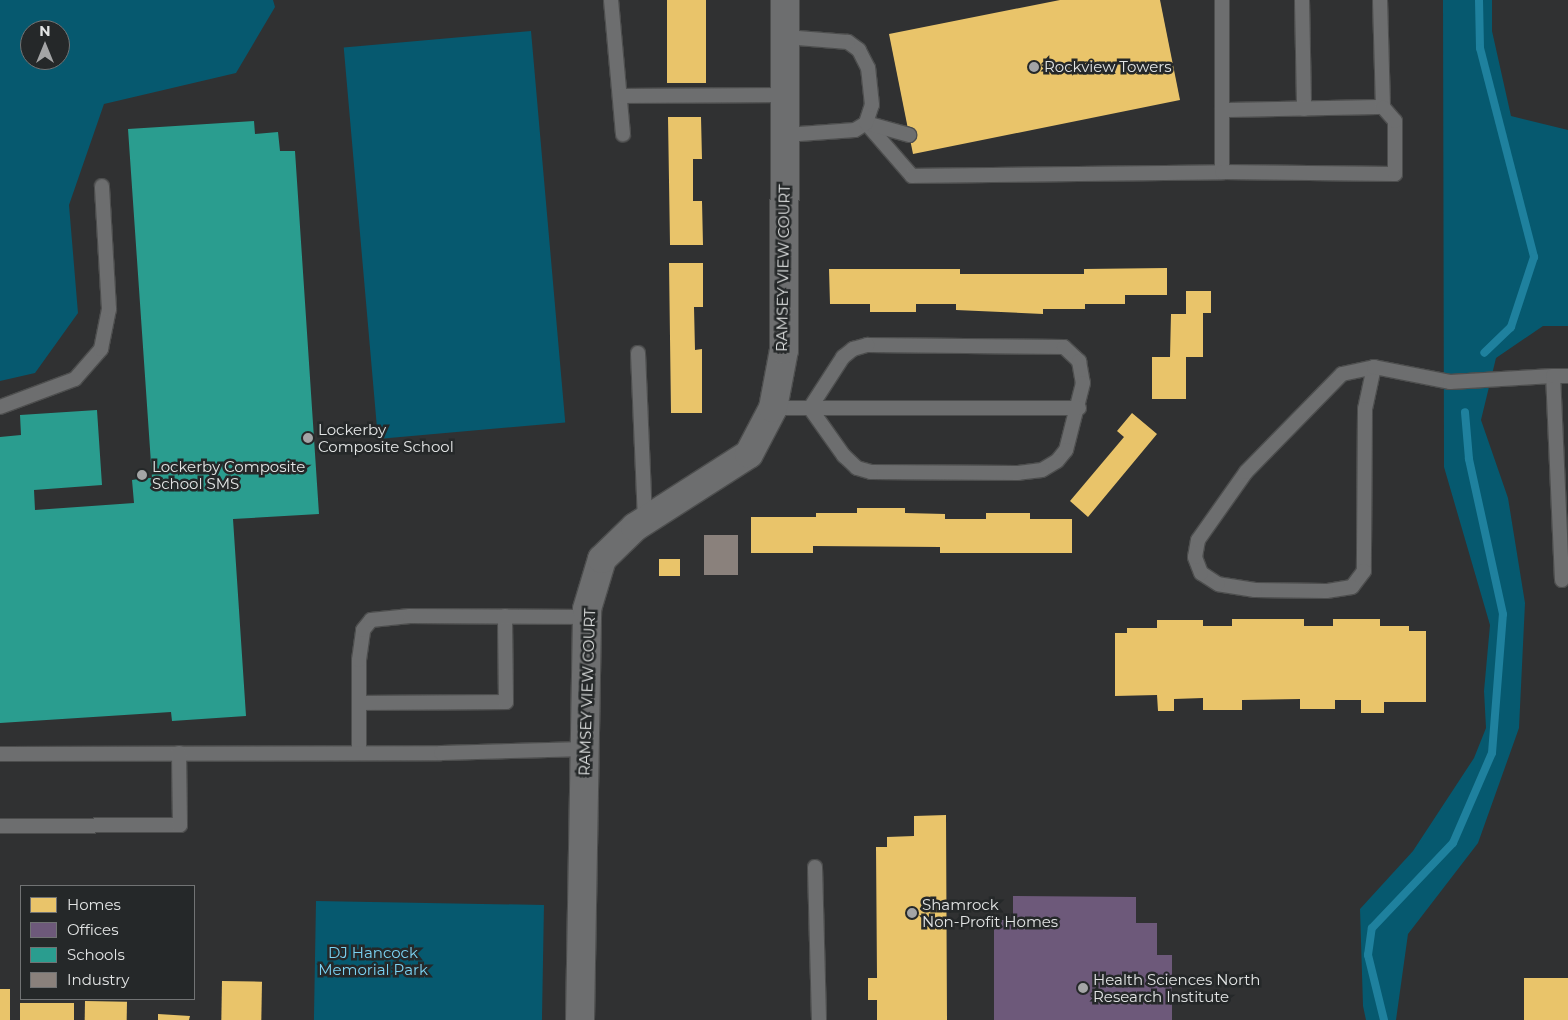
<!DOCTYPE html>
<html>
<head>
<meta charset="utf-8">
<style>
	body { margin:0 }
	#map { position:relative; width:1568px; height:1020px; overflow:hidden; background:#303132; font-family:Montserrat,sans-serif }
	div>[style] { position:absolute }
	.green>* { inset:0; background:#06596f; transform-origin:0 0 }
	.homes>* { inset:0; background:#e9c46a; transform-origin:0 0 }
	.offices>* { inset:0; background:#6d597a }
	.schools>* { inset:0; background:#2a9d8f }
	.industry>* { inset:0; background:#8a817c; transform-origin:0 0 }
	.stream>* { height:8px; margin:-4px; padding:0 4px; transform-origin:4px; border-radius:4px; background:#1f819e }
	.roads { filter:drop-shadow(1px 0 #4d4e4e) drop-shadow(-1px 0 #4d4e4e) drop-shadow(0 1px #4d4e4e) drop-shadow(0 -1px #4d4e4e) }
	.lane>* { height:14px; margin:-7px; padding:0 7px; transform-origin:7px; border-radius:7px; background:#6d6e6f }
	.street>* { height:28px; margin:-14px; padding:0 14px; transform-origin:14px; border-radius:14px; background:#6d6e6f }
	.dots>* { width:14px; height:14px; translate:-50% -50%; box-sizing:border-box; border:2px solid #252829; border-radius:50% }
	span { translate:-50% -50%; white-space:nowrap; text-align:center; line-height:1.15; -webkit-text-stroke:5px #252829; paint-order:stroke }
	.poi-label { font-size:15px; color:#e2e4e4 }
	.left { translate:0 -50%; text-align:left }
	.street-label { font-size:15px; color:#e2e4e4 }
	.park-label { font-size:15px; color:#7bd2f2 }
	.legend { position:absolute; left:20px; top:885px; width:175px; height:115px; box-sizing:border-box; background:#252829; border:1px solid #717374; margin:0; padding:6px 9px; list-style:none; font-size:15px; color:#e2e4e4 }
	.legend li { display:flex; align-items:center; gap:10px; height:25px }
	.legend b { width:25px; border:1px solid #717374 }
	.north { position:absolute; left:20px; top:20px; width:50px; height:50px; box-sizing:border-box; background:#252829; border:1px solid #717374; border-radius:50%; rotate:0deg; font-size:14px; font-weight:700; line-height:20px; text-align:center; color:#e2e4e4 }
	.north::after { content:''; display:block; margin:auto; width:18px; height:22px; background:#a4a5a6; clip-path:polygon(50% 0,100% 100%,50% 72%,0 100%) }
</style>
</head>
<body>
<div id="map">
	<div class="green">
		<i style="clip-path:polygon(evenodd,0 0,273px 0,275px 7px,236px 73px,104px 104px,69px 205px,78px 313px,35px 373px,0 381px,0 0,30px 30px,60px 30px,60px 60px,30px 60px,30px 30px)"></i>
		<i style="clip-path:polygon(1443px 0,1492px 0,1492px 31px,1511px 116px,1568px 130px,1568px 326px,1543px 326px,1496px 358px,1481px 420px,1508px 498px,1525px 603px,1519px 728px,1478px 843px,1408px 934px,1396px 1020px,1366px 1020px,1363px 1006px,1360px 909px,1413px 851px,1474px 758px,1486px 728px,1484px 691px,1490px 625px,1444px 467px)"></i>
		<i style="left:531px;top:31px;width:393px;height:188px;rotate:85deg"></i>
		<i style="left:316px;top:901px;width:228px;height:119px;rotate:1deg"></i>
	</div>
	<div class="homes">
		<i style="left:667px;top:0;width:39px;height:83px"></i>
		<i style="clip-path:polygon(1060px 0,1160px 0,1180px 100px,913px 154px,889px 34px)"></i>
		<i style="clip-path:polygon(668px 117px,701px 117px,702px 159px,693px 159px,693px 201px,702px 201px,703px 245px,670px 245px)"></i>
		<i style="clip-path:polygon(669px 263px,703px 263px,703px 307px,694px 307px,695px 350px,702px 349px,702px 413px,671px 413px)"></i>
		<i style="clip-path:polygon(1167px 268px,1167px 295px,1125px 295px,1125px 304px,1085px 304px,1085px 309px,1043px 309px,1043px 314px,956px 310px,956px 304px,916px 304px,916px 312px,870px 312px,870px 304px,830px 304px,829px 269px,960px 269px,960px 274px,1084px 274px,1084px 269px)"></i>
		<i style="clip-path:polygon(1186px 291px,1211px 291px,1211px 313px,1203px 313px,1203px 357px,1186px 357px,1186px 399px,1152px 399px,1152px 357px,1170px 357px,1171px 314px,1186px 314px)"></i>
		<i style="clip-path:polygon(1132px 413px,1157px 434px,1088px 517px,1070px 501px,1124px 437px,1117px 431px)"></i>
		<i style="clip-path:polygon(857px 508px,905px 508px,905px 513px,945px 514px,945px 519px,986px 519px,986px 513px,1030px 513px,1030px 519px,1072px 519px,1072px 553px,940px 553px,940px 547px,813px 546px,813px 553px,751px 553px,751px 517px,816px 517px,816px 513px,857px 513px)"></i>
		<i style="left:680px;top:559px;width:17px;height:21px;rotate:90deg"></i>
		<i style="clip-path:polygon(1232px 619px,1304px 619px,1304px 626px,1333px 626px,1333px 619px,1380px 619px,1380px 626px,1409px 626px,1409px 631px,1426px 631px,1426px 702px,1384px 702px,1384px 713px,1361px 713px,1361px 700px,1335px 700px,1335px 709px,1300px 709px,1300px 699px,1242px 700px,1242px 710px,1203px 710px,1203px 698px,1174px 699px,1174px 711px,1158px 711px,1157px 695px,1115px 696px,1115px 633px,1127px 633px,1127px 628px,1157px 628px,1157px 620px,1203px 620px,1203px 626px,1232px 626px)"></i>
		<i style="clip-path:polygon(946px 815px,947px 1020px,877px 1020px,877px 1000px,868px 1000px,868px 978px,877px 978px,876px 847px,887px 847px,887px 837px,914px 836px,914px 816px)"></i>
		<i style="left:1524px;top:978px;width:44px;height:42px"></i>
		<i style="left:222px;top:981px;width:40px;height:39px;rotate:1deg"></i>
		<i style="left:0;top:989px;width:10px;height:31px"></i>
		<i style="left:85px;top:1001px;width:42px;height:19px;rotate:1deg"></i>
		<i style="left:20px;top:1003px;width:54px;height:17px"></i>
		<i style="clip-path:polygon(158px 1014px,190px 1016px,189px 1020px,158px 1020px)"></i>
	</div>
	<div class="offices">
		<i style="clip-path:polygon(1013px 896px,1136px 897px,1136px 923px,1157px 923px,1157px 955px,1172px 955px,1172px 1020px,994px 1020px,994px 920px,1013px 920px)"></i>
	</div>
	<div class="schools">
		<i style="clip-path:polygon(254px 121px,255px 134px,278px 132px,280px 151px,295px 151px,319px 514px,233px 519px,246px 716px,172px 721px,171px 712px,0 723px,0 437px,21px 435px,20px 415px,97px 410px,102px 485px,34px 490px,35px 510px,134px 503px,132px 480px,138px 479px,138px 472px,146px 471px,147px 478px,152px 478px,128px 129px)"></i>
	</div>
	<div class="industry">
		<i style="left:704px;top:535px;width:34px;height:40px"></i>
	</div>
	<div class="stream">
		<i style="left:1479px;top:0;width:48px;rotate:88.8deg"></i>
		<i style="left:1480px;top:48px;width:216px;rotate:75.5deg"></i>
		<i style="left:1534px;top:257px;width:74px;rotate:108.2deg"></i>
		<i style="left:1511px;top:327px;width:37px;rotate:136deg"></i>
		<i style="left:1384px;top:1020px;width:67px;rotate:-103.8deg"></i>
		<i style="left:1368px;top:955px;width:27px;rotate:-82deg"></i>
		<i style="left:1372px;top:928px;width:117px;rotate:-46.4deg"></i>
		<i style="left:1453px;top:843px;width:98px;rotate:-66.6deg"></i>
		<i style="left:1492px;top:753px;width:139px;rotate:-85.5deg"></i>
		<i style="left:1503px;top:614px;width:159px;rotate:-102.4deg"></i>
		<i style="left:1469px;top:459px;width:47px;rotate:-94.9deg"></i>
	</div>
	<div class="roads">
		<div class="lane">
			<i style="left:611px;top:0;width:135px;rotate:84.9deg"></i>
			<i style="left:1302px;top:0;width:109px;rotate:88.9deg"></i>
			<i style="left:620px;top:96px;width:165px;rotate:-0.3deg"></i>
			<i style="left:1222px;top:110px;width:161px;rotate:-1.1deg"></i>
			<i style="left:1383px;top:107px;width:107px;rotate:-91.6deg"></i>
			<i style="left:866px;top:123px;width:70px;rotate:49deg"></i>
			<i style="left:912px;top:176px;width:310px;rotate:-0.7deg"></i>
			<i style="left:1222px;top:172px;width:172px;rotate:-90deg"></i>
			<i style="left:866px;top:123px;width:45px;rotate:15.6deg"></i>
			<i style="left:785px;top:135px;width:70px;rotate:-4.1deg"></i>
			<i style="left:855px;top:130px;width:13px;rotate:-32deg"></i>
			<i style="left:866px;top:123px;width:19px;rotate:-72deg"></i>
			<i style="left:872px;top:105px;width:37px;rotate:-96deg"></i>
			<i style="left:868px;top:68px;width:20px;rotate:-117deg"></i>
			<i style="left:859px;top:50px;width:14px;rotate:-144deg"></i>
			<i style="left:848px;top:42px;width:63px;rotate:-175.5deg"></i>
			<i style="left:1222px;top:172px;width:173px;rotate:0.7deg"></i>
			<i style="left:1395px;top:174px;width:53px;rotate:-90deg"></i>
			<i style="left:1395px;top:121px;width:18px;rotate:-131deg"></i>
			<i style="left:867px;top:345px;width:197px;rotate:0.6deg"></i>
			<i style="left:1064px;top:347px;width:21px;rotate:43deg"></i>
			<i style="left:1079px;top:361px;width:22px;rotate:80deg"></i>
			<i style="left:1083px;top:383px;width:69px;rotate:104.2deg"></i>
			<i style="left:1066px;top:450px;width:14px;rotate:129deg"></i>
			<i style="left:1057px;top:461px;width:17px;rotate:149deg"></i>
			<i style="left:1042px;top:470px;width:24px;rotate:173deg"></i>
			<i style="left:1018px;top:473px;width:147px;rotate:-179.6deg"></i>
			<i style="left:871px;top:472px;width:15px;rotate:-164deg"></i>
			<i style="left:857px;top:468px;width:18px;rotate:-137deg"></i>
			<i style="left:844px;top:456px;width:59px;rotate:-125.3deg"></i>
			<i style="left:810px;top:408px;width:61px;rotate:-57.1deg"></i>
			<i style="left:843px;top:357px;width:13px;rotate:-39deg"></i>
			<i style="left:853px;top:349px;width:15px;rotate:-16deg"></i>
			<i style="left:638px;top:353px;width:167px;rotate:87.6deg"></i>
			<i style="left:1374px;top:367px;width:43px;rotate:102.1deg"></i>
			<i style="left:1365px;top:409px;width:162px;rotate:90.4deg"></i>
			<i style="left:1364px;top:571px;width:20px;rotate:127deg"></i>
			<i style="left:1352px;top:587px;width:26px;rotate:171deg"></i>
			<i style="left:1326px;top:591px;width:71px;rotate:-179.2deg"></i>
			<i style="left:1255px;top:590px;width:37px;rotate:-171deg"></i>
			<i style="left:1218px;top:584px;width:20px;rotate:-147deg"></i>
			<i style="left:1201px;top:573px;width:17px;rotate:-111deg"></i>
			<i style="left:1195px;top:557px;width:17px;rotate:-80deg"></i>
			<i style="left:1198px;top:540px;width:83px;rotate:-54.8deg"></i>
			<i style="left:1246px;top:472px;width:137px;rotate:-45.6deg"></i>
			<i style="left:1342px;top:374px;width:33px;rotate:-12deg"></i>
			<i style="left:1374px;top:367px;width:77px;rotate:11.2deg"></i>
			<i style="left:1450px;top:382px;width:103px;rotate:-3.3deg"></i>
			<i style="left:0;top:407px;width:80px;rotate:-20.5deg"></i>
			<i style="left:75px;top:379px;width:40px;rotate:-49deg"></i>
			<i style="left:101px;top:349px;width:41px;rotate:-78.7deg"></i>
			<i style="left:109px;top:309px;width:123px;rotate:-93.3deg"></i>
			<i style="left:773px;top:408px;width:306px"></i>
			<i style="left:1562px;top:580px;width:204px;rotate:-92.5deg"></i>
			<i style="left:1553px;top:376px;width:15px"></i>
			<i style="left:359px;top:703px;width:147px;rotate:-0.4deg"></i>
			<i style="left:506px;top:702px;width:86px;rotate:-90.7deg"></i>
			<i style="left:359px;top:753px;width:93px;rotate:-90deg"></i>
			<i style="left:359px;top:660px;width:30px;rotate:-82deg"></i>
			<i style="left:363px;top:630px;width:13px;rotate:-51deg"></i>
			<i style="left:371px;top:620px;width:39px;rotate:-6deg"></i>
			<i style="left:410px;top:616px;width:176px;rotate:0.3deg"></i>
			<i style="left:0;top:754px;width:441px;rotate:-0.1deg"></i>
			<i style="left:441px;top:753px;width:144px;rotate:-1.6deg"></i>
			<i style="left:0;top:826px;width:180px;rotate:-0.3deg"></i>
			<i style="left:180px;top:825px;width:72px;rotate:-90.8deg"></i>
			<i style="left:815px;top:867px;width:153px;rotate:88.5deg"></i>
		</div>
		<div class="street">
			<i style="left:580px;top:1020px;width:411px;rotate:-89deg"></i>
			<i style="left:587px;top:609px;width:52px;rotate:-73.3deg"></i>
			<i style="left:602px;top:559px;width:46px;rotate:-44.1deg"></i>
			<i style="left:635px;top:527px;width:135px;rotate:-32.6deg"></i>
			<i style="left:749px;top:454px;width:52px;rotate:-62.4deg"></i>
			<i style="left:773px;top:408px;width:59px;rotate:-79.3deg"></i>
			<i style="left:784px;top:350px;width:350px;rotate:-89.8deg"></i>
		</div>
	</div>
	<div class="dots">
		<i style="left:1034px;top:67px;background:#a4a5a6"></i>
		<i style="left:308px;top:438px;background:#a4a5a6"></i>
		<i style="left:142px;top:475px;background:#a4a5a6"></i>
		<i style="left:912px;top:913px;background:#a4a5a6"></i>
		<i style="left:1083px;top:988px;background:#a4a5a6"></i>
	</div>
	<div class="poi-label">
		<span class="left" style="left:1044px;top:67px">Rockview Towers</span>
		<span class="left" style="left:318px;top:438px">Lockerby<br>Composite School</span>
		<span class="left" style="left:152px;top:475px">Lockerby Composite<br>School SMS</span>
		<span class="left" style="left:922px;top:913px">Shamrock<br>Non-Profit Homes</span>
		<span class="left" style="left:1093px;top:988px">Health Sciences North<br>Research Institute</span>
	</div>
	<div class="street-label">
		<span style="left:783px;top:268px;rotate:-89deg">RAMSEY VIEW COURT</span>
		<span style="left:587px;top:692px;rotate:-88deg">RAMSEY VIEW COURT</span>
	</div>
	<div class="park-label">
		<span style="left:373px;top:961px">DJ Hancock<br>Memorial Park</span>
	</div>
	<ul class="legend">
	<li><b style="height:14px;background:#e9c46a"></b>Homes</li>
	<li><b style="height:14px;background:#6d597a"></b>Offices</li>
	<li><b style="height:14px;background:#2a9d8f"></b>Schools</li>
	<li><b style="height:14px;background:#8a817c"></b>Industry</li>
	</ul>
	<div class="north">N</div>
</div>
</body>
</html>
